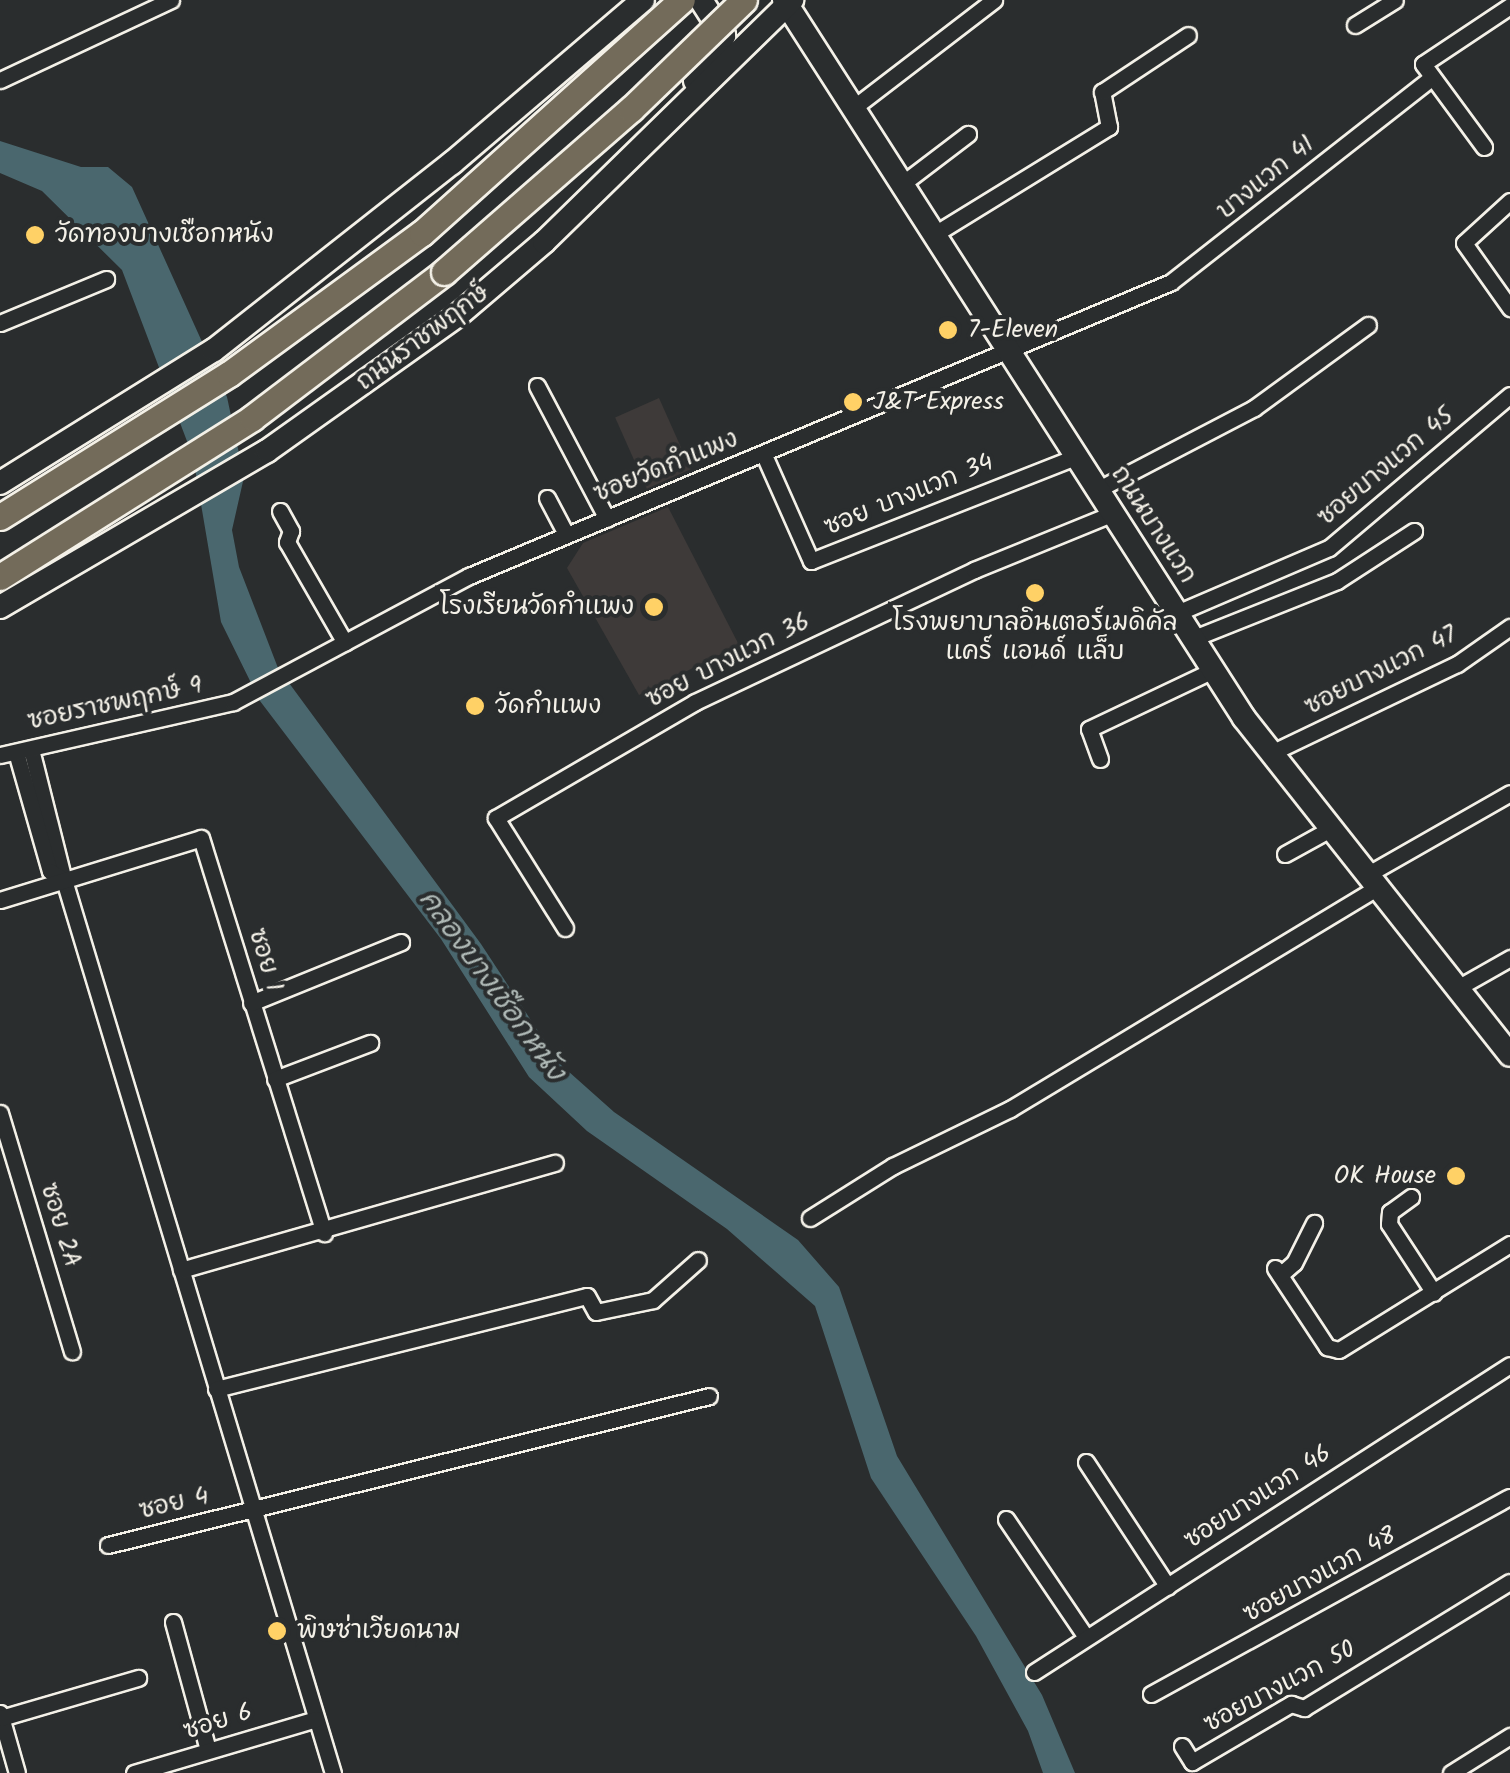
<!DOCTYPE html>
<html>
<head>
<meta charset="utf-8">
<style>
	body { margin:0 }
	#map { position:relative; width:1510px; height:1773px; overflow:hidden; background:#2a2d2e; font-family:Kalam,"Playpen Sans Thai",sans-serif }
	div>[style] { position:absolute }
	.built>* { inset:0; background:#3e3a39; transform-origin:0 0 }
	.water>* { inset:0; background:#4a676e }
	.roads { filter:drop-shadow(2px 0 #f4f1e8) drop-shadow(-2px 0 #f4f1e8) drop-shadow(0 2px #f4f1e8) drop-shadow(0 -2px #f4f1e8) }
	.minor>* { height:15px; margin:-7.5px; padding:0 7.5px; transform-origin:7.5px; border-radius:7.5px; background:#2a2d2e }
	.secondary>* { height:22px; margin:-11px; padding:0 11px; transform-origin:11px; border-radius:11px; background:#2a2d2e }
	.primary>* { height:25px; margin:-12.5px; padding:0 12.5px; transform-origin:12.5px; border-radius:12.5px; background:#736b5a }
	.bridges { filter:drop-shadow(2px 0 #f4f1e8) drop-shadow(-2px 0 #f4f1e8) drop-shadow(0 2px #f4f1e8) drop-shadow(0 -2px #f4f1e8) }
	.primary-bridge>* { height:25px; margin:-12.5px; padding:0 12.5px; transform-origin:12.5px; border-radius:12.5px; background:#736b5a }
	.dots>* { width:28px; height:28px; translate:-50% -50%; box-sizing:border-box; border:5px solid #2a2d2e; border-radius:50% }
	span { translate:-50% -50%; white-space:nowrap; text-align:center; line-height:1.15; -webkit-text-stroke:8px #2a2d2e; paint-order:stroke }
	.street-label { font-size:25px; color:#f4f1e8 }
	.poi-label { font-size:25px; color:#f4f1e8 }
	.left { translate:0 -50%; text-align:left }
	.right { translate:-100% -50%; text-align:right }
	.water-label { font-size:28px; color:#b0bab7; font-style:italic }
</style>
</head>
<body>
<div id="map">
	<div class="built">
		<i style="left:659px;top:398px;width:78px;height:48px;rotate:66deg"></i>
		<i style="clip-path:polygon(668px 507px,739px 645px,639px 695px,567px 568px,583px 543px)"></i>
	</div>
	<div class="water">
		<i style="clip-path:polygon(0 141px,81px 167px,108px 167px,132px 187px,227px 397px,244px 477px,232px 530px,239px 567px,278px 668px,481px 944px,559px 1063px,614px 1112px,798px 1240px,839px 1287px,897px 1456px,1042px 1695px,1075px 1773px,1043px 1773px,1028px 1731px,976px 1636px,871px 1478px,815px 1306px,727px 1229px,587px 1131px,529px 1077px,441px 939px,260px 701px,221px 622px,193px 457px,122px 270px,42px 191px,0 173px)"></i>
	</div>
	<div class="roads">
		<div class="minor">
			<i style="left:1355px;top:25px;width:47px;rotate:-32deg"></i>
			<i style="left:0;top:80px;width:189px;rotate:-25.1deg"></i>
			<i style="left:857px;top:105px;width:173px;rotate:-37.5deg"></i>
			<i style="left:1484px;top:147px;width:103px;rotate:-126.3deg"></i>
			<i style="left:1423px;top:64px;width:105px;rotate:-33.7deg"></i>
			<i style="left:906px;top:181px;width:78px;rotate:-37.2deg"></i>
			<i style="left:1510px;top:201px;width:62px;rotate:137.6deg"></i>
			<i style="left:1464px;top:243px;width:80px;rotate:54.7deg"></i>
			<i style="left:938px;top:232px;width:201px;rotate:-31.6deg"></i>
			<i style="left:1109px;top:127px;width:36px;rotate:-101deg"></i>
			<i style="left:1102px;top:92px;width:103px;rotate:-33.5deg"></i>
			<i style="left:0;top:323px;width:115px;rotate:-22.5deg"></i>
			<i style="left:537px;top:386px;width:150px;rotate:62.2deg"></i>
			<i style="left:764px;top:455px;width:116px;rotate:66.1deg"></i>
			<i style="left:811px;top:561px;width:286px;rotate:-21.5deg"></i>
			<i style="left:1097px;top:490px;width:177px;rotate:-27.6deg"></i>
			<i style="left:1254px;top:408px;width:141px;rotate:-36.1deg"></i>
			<i style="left:547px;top:498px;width:41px;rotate:62.2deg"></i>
			<i style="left:280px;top:511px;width:23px;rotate:61deg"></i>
			<i style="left:291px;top:531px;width:12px;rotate:110deg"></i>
			<i style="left:287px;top:542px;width:116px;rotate:60.1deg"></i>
			<i style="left:1177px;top:613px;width:165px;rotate:-23.2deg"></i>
			<i style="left:1329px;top:548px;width:237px;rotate:-40.2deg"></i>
			<i style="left:1194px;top:638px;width:154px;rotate:-21.7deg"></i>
			<i style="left:1337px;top:581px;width:92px;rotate:-33deg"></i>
			<i style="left:31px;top:749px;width:135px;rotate:75.9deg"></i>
			<i style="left:64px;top:880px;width:933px;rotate:73.24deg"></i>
			<i style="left:16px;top:752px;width:124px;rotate:74.1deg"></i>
			<i style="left:50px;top:871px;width:17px;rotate:33deg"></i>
			<i style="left:1271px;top:753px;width:206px;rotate:-25.6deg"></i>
			<i style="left:1457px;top:664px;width:65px;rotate:-34.9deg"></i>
			<i style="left:0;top:755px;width:239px;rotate:-12.8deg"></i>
			<i style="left:233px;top:702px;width:268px;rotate:-28.1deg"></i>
			<i style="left:469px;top:576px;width:761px;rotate:-22.72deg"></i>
			<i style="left:1171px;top:282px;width:330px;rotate:-38.1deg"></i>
			<i style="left:1100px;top:759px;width:32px;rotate:-110deg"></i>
			<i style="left:1089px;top:729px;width:137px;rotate:-25.4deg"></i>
			<i style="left:1285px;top:854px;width:54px;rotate:-29deg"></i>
			<i style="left:1370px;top:873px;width:161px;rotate:-29.7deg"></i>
			<i style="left:0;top:900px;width:210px;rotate:-17.1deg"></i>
			<i style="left:201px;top:838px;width:414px;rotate:72.7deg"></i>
			<i style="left:565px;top:928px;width:130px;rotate:-122.1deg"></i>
			<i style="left:496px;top:818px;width:230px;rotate:-30.2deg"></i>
			<i style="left:695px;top:702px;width:309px;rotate:-25.3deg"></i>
			<i style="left:974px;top:570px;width:148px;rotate:-22.2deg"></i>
			<i style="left:1459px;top:987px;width:59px;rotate:-29.6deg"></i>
			<i style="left:251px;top:1003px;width:162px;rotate:-22.1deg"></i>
			<i style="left:275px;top:1079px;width:102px;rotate:-20.8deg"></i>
			<i style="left:0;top:1113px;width:249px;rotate:73.2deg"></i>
			<i style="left:1411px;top:1197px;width:26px;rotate:144deg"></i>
			<i style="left:1390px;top:1212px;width:12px;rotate:95deg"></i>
			<i style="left:1389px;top:1224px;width:82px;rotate:56.9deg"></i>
			<i style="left:810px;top:1218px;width:98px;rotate:-32.1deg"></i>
			<i style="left:893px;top:1166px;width:130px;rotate:-26deg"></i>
			<i style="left:1010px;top:1109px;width:432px;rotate:-31.1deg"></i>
			<i style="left:1275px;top:1268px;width:95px;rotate:56.6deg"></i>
			<i style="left:1327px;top:1347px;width:12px;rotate:14deg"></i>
			<i style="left:1339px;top:1350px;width:201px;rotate:-31.8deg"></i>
			<i style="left:181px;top:1270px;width:389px;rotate:-16deg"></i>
			<i style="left:1280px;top:1275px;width:18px;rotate:-41deg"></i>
			<i style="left:1294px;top:1263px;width:45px;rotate:-63.4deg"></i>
			<i style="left:216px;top:1389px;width:382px;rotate:-14.1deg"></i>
			<i style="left:587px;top:1296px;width:18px;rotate:61deg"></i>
			<i style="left:596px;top:1312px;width:58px;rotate:-11.9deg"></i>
			<i style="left:653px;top:1300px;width:60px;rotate:-41.6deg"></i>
			<i style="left:1086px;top:1462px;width:149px;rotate:56.7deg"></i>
			<i style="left:1006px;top:1519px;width:143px;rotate:55.9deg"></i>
			<i style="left:108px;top:1545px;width:619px;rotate:-13.92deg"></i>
			<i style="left:173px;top:1622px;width:133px;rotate:74.7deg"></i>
			<i style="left:1034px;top:1672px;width:566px;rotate:-32.82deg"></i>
			<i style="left:1151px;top:1694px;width:409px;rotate:-28.8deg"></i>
			<i style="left:0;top:1713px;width:62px;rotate:74.2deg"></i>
			<i style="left:1px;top:1718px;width:143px;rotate:-16.3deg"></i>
			<i style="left:1182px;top:1746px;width:19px;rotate:58deg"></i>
			<i style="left:1192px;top:1762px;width:115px;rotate:-30.4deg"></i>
			<i style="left:1291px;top:1704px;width:14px;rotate:17deg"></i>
			<i style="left:1304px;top:1708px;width:241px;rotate:-31.5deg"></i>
			<i style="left:134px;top:1773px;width:190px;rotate:-16.5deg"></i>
			<i style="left:1451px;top:1773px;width:70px;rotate:-32.1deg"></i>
		</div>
		<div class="secondary">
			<i style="left:784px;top:0;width:853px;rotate:57.35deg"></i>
			<i style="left:1244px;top:718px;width:429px;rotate:51.7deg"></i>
			<i style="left:695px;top:81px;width:54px;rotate:-57.2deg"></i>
			<i style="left:724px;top:36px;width:43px;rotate:-122.6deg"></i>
			<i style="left:0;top:483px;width:252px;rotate:-31.9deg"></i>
			<i style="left:214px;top:350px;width:303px;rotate:-38.2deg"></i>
			<i style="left:452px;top:163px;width:251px;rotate:-40.5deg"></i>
			<i style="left:0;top:607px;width:309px;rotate:-30.3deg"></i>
			<i style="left:267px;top:451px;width:233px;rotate:-35.4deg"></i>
			<i style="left:457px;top:316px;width:114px;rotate:-40.4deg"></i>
			<i style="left:544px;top:242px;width:347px;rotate:-44.3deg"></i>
		</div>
		<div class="primary">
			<i style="left:0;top:517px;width:270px;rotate:-32deg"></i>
			<i style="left:229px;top:374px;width:239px;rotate:-36.2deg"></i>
			<i style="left:422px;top:233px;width:349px;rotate:-41.9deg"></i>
			<i style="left:0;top:577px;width:298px;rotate:-32.2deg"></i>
			<i style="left:252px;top:418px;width:241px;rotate:-37.2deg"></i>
		</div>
	</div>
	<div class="bridges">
		<div class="primary-bridge">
			<i style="left:444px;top:272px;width:248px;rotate:-41.1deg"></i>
			<i style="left:631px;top:109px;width:157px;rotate:-44deg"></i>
		</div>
	</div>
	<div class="dots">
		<i style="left:35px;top:235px;background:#ffd166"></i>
		<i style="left:948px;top:330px;background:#ffd166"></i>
		<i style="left:853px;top:402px;background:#ffd166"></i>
		<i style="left:1035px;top:593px;background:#ffd166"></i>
		<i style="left:654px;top:607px;background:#ffd166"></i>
		<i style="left:475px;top:706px;background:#ffd166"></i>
		<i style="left:1456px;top:1176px;background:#ffd166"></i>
		<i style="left:277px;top:1631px;background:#ffd166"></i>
	</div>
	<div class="street-label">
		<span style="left:1266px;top:178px;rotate:-39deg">บางแวก 41</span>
		<span style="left:423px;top:338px;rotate:-37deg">ถนนราชพฤกษ์</span>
		<span style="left:666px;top:467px;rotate:-22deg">ซอยวัดกำแพง</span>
		<span style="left:1386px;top:467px;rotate:-40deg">ซอยบางแวก 45</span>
		<span style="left:909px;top:495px;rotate:-22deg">ซอย บางแวก 34</span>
		<span style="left:1153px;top:525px;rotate:57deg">ถนนบางแวก</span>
		<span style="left:728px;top:661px;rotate:-27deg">ซอย บางแวก 36</span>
		<span style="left:1381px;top:671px;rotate:-27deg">ซอยบางแวก 47</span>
		<span style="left:115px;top:704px;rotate:-12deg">ซอยราชพฤกษ์ 9</span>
		<span style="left:265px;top:960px;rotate:73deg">ซอย 1</span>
		<span style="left:60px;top:1225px;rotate:73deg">ซอย 2A</span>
		<span style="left:1258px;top:1497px;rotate:-33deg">ซอยบางแวก 46</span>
		<span style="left:174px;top:1504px;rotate:-13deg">ซอย 4</span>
		<span style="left:1320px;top:1575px;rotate:-29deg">ซอยบางแวก 48</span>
		<span style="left:1280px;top:1687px;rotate:-28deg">ซอยบางแวก 50</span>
		<span style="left:218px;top:1722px;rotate:-17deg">ซอย 6</span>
	</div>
	<div class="poi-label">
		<span class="left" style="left:55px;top:235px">วัดทองบางเชือกหนัง</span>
		<span class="left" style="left:968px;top:330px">7-Eleven</span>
		<span class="left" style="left:873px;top:402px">J&amp;T Express</span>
		<span class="right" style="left:634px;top:607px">โรงเรียนวัดกำแพง</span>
		<span style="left:1035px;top:638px">โรงพยาบาลอินเตอร์เมดิคัล<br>แคร์ แอนด์ แล็บ</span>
		<span class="left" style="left:495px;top:706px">วัดกำแพง</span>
		<span class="right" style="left:1436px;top:1176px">OK House</span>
		<span class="left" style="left:297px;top:1631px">พิษซ่าเวียดนาม</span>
	</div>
	<div class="water-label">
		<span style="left:491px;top:986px;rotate:54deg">คลองบางเชือกหนัง</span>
	</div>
</div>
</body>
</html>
